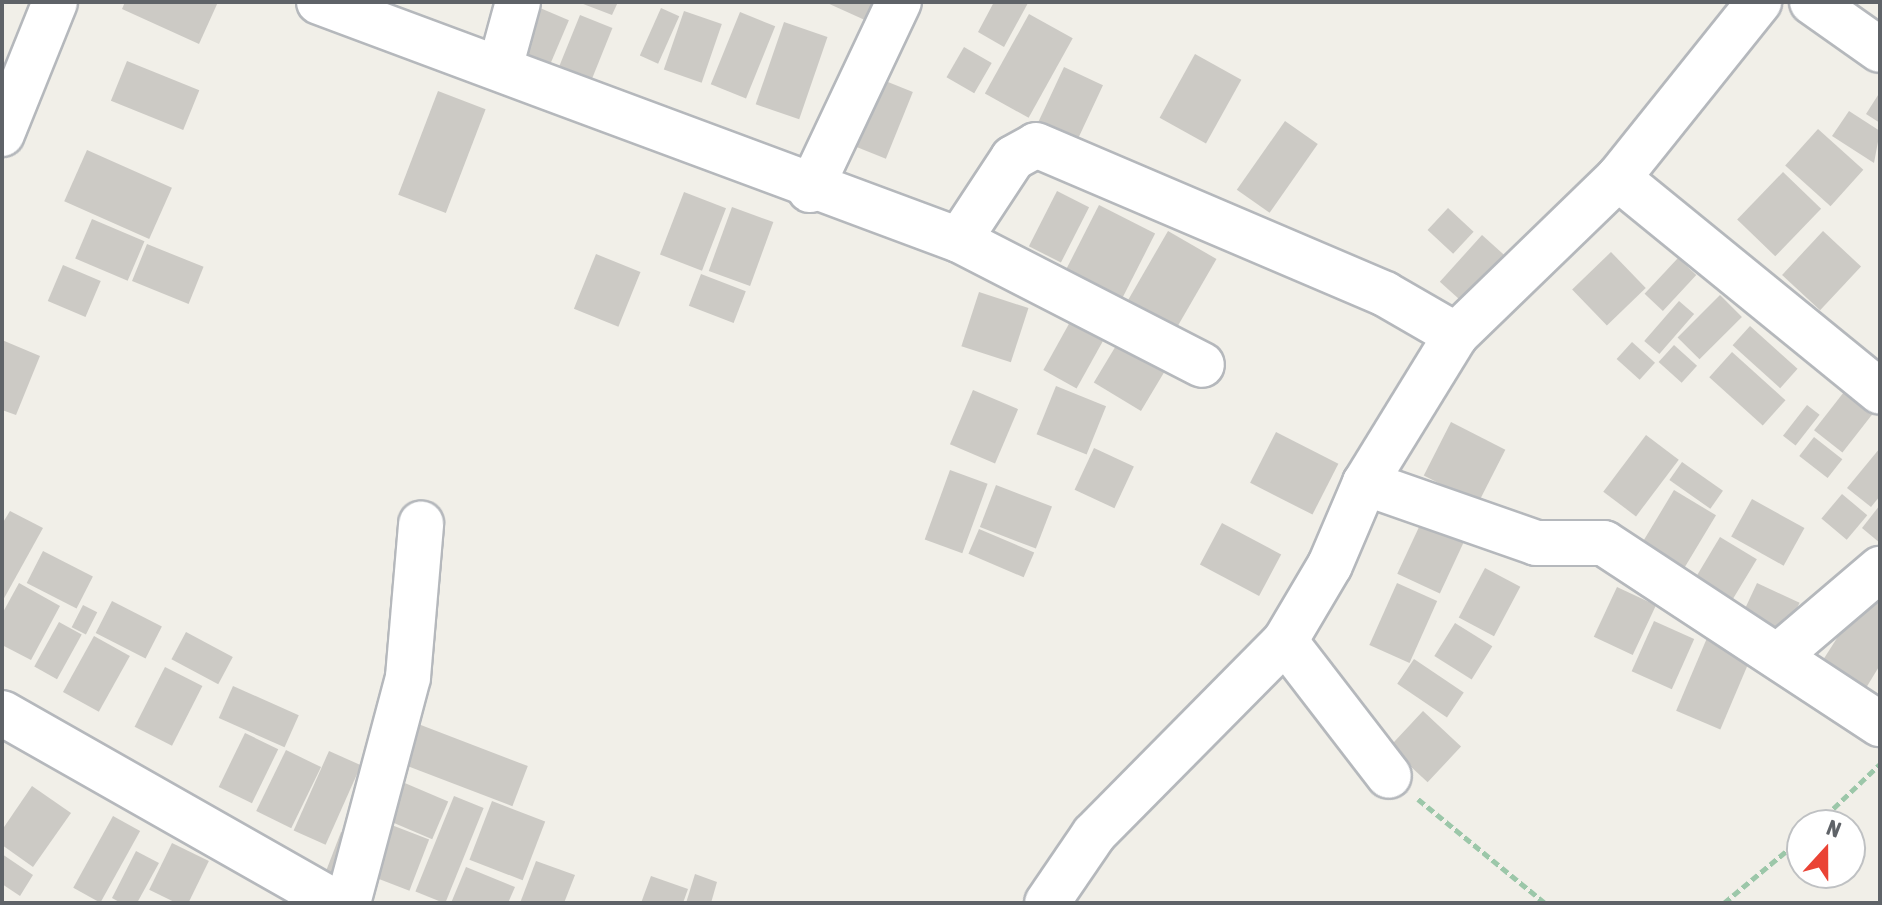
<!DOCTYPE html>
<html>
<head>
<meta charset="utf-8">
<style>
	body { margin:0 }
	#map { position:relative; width:1882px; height:905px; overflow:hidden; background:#f1efe8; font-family:"Asap Condensed",sans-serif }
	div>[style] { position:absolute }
	.building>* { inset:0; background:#cccac5; transform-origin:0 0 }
	.path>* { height:5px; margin-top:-2.5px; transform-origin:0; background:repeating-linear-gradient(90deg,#9cc7a9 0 8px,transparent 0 12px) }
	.roads { filter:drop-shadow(2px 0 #b5b8bc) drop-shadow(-2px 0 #b5b8bc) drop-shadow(0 2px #b5b8bc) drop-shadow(0 -2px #b5b8bc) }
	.minor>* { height:44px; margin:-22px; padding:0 22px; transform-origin:22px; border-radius:22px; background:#fff }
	span { translate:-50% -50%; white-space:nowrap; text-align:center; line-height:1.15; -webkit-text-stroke:6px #fff; paint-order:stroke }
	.frame { position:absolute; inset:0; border:4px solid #5f6368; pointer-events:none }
	.north { position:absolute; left:1786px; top:809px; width:80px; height:80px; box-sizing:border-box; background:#fff; border:2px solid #bfc1c3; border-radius:50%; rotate:21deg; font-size:22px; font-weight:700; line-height:32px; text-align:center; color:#5f6368 }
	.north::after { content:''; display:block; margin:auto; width:28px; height:36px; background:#ea4335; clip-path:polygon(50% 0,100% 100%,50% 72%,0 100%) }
</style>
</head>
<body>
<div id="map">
	<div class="building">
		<i style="clip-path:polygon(125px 2px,218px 2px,199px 44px,122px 9px)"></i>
		<i style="clip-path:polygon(578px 2px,618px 2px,612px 15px)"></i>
		<i style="clip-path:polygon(825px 2px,876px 2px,867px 21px)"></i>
		<i style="clip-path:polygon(994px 2px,1028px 3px,1004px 47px,978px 32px)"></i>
		<i style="left:533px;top:5px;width:39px;height:53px;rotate:23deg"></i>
		<i style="left:661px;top:8px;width:20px;height:52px;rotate:24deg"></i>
		<i style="left:684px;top:11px;width:40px;height:62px;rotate:19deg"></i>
		<i style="left:740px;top:12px;width:38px;height:78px;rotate:22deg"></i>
		<i style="left:1029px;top:14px;width:50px;height:91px;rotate:29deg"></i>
		<i style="left:580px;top:15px;width:35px;height:57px;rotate:22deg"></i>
		<i style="left:784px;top:22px;width:46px;height:87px;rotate:19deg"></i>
		<i style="left:964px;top:47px;width:32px;height:35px;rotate:30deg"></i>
		<i style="left:1195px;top:54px;width:53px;height:73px;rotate:29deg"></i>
		<i style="left:127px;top:61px;width:78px;height:43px;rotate:22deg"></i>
		<i style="left:1064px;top:67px;width:43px;height:63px;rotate:25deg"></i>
		<i style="left:873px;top:76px;width:43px;height:72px;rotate:22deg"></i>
		<i style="left:438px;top:91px;width:51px;height:111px;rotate:21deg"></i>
		<i style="clip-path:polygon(1880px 92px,1880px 123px,1866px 114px)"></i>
		<i style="clip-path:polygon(1849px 111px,1880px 131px,1874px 163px,1832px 136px)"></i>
		<i style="left:1285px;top:121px;width:40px;height:84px;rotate:35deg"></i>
		<i style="left:1818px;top:129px;width:61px;height:49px;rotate:42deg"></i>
		<i style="left:87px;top:150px;width:93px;height:56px;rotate:24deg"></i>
		<i style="left:1783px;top:172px;width:53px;height:66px;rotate:44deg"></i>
		<i style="left:1057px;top:191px;width:36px;height:62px;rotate:27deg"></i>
		<i style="left:684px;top:192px;width:45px;height:67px;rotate:21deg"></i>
		<i style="left:1099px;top:205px;width:63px;height:73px;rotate:27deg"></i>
		<i style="left:732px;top:207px;width:44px;height:68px;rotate:20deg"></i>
		<i style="left:1448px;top:208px;width:35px;height:30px;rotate:43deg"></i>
		<i style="left:92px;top:219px;width:57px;height:43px;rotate:23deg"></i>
		<i style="left:1168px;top:231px;width:56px;height:87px;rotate:30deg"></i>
		<i style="left:1823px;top:231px;width:52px;height:60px;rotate:43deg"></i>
		<i style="left:1482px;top:235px;width:43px;height:63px;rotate:42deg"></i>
		<i style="left:147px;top:244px;width:61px;height:40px;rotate:22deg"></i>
		<i style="left:1611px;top:252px;width:50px;height:54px;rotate:46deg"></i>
		<i style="left:596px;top:254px;width:48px;height:59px;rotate:22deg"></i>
		<i style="left:1678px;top:258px;width:25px;height:49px;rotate:43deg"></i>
		<i style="left:63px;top:265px;width:41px;height:39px;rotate:23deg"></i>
		<i style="left:701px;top:274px;width:48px;height:34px;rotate:21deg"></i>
		<i style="left:979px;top:292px;width:52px;height:57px;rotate:18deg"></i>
		<i style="left:1720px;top:295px;width:31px;height:60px;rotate:45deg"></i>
		<i style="left:1679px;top:301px;width:20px;height:53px;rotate:41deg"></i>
		<i style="left:1070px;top:322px;width:38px;height:55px;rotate:29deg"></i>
		<i style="left:1750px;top:326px;width:64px;height:26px;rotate:42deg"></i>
		<i style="clip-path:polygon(2px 340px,40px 356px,16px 415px,2px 410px)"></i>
		<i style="left:1632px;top:342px;width:31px;height:23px;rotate:42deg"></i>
		<i style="left:1117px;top:344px;width:55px;height:45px;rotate:31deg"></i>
		<i style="left:1674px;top:345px;width:31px;height:23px;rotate:42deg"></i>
		<i style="left:1732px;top:352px;width:72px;height:34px;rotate:42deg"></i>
		<i style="left:1851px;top:383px;width:36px;height:60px;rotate:38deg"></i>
		<i style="left:1056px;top:386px;width:54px;height:52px;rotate:22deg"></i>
		<i style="left:973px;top:390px;width:49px;height:59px;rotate:23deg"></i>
		<i style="left:1807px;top:405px;width:16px;height:39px;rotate:38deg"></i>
		<i style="left:1451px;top:422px;width:61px;height:60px;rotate:27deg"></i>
		<i style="left:1276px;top:432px;width:70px;height:57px;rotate:27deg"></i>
		<i style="left:1646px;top:435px;width:41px;height:71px;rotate:37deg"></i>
		<i style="left:1814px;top:437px;width:36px;height:24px;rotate:38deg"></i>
		<i style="left:1094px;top:448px;width:44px;height:46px;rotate:25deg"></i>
		<i style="clip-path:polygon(1880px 448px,1880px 496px,1871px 507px,1847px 488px)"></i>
		<i style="left:1682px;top:462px;width:50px;height:22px;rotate:35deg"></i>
		<i style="left:950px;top:470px;width:40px;height:74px;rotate:20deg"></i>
		<i style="left:996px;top:485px;width:60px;height:45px;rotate:21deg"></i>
		<i style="left:1674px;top:490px;width:49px;height:66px;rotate:31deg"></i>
		<i style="left:1842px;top:494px;width:33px;height:32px;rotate:40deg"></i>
		<i style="left:1752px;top:499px;width:60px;height:43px;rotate:29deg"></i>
		<i style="clip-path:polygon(1880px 505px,1880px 543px,1862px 528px)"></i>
		<i style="clip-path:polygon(10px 511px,43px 528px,2px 602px,2px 524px)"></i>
		<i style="left:1426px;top:512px;width:47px;height:68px;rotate:25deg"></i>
		<i style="left:1222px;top:523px;width:67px;height:47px;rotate:28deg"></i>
		<i style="left:979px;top:529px;width:60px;height:27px;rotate:23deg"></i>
		<i style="left:1720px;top:537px;width:43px;height:48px;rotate:31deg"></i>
		<i style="left:43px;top:551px;width:56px;height:36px;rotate:27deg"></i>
		<i style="left:1485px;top:568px;width:40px;height:56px;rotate:28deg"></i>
		<i style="clip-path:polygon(19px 583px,60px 606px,31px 660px,2px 645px,2px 614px)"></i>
		<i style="left:1397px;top:583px;width:44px;height:68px;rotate:24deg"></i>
		<i style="left:1757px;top:583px;width:47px;height:37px;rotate:25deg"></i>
		<i style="left:1617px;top:587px;width:43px;height:55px;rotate:25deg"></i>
		<i style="clip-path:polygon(1867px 591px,1880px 599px,1880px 665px,1866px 688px,1823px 660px)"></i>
		<i style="left:112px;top:601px;width:56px;height:36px;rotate:27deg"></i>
		<i style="left:83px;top:605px;width:16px;height:25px;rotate:27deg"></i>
		<i style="left:1654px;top:621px;width:44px;height:55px;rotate:24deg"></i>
		<i style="left:59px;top:622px;width:26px;height:51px;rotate:29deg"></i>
		<i style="left:1455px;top:623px;width:44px;height:39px;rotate:32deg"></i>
		<i style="left:186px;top:632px;width:53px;height:31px;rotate:28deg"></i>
		<i style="left:94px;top:636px;width:41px;height:64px;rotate:29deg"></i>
		<i style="left:1707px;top:638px;width:48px;height:79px;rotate:23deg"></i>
		<i style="left:1414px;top:659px;width:60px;height:30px;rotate:34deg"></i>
		<i style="left:165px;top:667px;width:42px;height:67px;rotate:27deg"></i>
		<i style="left:233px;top:686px;width:72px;height:35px;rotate:24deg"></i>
		<i style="left:1423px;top:711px;width:52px;height:49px;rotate:43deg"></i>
		<i style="left:413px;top:722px;width:123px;height:43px;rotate:21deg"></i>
		<i style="left:245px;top:733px;width:37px;height:60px;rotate:26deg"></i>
		<i style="left:286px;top:750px;width:39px;height:68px;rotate:26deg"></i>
		<i style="left:329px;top:751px;width:35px;height:87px;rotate:24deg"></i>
		<i style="left:393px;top:778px;width:60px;height:41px;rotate:23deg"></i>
		<i style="clip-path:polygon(32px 786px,71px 813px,33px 867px,2px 845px,2px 830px)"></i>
		<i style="left:454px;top:796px;width:32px;height:103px;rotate:22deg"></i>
		<i style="left:492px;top:801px;width:57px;height:63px;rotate:21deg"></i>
		<i style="left:113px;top:816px;width:31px;height:82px;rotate:29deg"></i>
		<i style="left:389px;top:824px;width:43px;height:55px;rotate:21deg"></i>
		<i style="left:341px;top:832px;width:25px;height:42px;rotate:21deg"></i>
		<i style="left:172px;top:843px;width:41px;height:52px;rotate:26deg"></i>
		<i style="clip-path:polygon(136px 851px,159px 863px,137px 903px,121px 903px,112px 898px)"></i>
		<i style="clip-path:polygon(2px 854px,33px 875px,20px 896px,2px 884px)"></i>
		<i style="clip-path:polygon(536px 861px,575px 875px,564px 903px,520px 903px)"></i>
		<i style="clip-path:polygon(466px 867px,515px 887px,508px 903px,451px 903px)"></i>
		<i style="clip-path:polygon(695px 874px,717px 882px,711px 903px,686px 903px)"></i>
		<i style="clip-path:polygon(651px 876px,688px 889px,683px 903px,641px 903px)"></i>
	</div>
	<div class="path">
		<i style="left:1418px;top:799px;width:164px;rotate:39.3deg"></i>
		<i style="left:1816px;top:825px;width:88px;rotate:-43.6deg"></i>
		<i style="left:1724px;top:903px;width:102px;rotate:-39.8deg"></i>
	</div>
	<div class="roads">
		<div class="minor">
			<i style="left:319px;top:2px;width:683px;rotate:20.4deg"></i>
			<i style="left:959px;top:240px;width:98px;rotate:-56.6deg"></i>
			<i style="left:1013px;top:158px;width:26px;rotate:-29deg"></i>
			<i style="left:1036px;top:145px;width:379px;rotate:23.1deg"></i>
			<i style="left:1385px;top:294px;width:82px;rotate:30deg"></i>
			<i style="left:1812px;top:2px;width:83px;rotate:35.2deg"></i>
			<i style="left:500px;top:68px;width:68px;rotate:-74.7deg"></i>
			<i style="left:2px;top:134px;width:142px;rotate:-68.1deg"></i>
			<i style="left:1618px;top:178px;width:338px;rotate:39.2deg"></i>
			<i style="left:810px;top:190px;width:208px;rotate:-64.7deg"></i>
			<i style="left:959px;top:240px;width:273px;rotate:27.2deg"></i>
			<i style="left:1365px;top:483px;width:181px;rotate:19.3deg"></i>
			<i style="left:1536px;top:543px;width:68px"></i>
			<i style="left:1604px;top:543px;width:330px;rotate:33.3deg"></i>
			<i style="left:1285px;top:641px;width:170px;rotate:52.4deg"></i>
			<i style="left:1779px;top:655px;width:133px;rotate:-40.4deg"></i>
			<i style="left:2px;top:713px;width:384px;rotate:29.6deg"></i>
			<i style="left:348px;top:903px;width:234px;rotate:-75.1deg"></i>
			<i style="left:408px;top:677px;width:154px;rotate:-85.1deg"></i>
			<i style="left:1047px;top:903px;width:83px;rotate:-55.7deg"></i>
			<i style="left:1094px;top:834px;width:272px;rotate:-45.3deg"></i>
			<i style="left:1285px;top:641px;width:88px;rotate:-59.4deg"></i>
			<i style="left:1330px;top:565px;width:89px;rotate:-66.9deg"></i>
			<i style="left:1365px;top:483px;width:174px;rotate:-58.4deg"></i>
			<i style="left:1456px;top:335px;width:226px;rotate:-44.1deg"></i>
			<i style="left:1618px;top:178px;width:226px;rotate:-51.3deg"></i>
		</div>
	</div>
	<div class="frame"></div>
	<div class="north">N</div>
</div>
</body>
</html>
